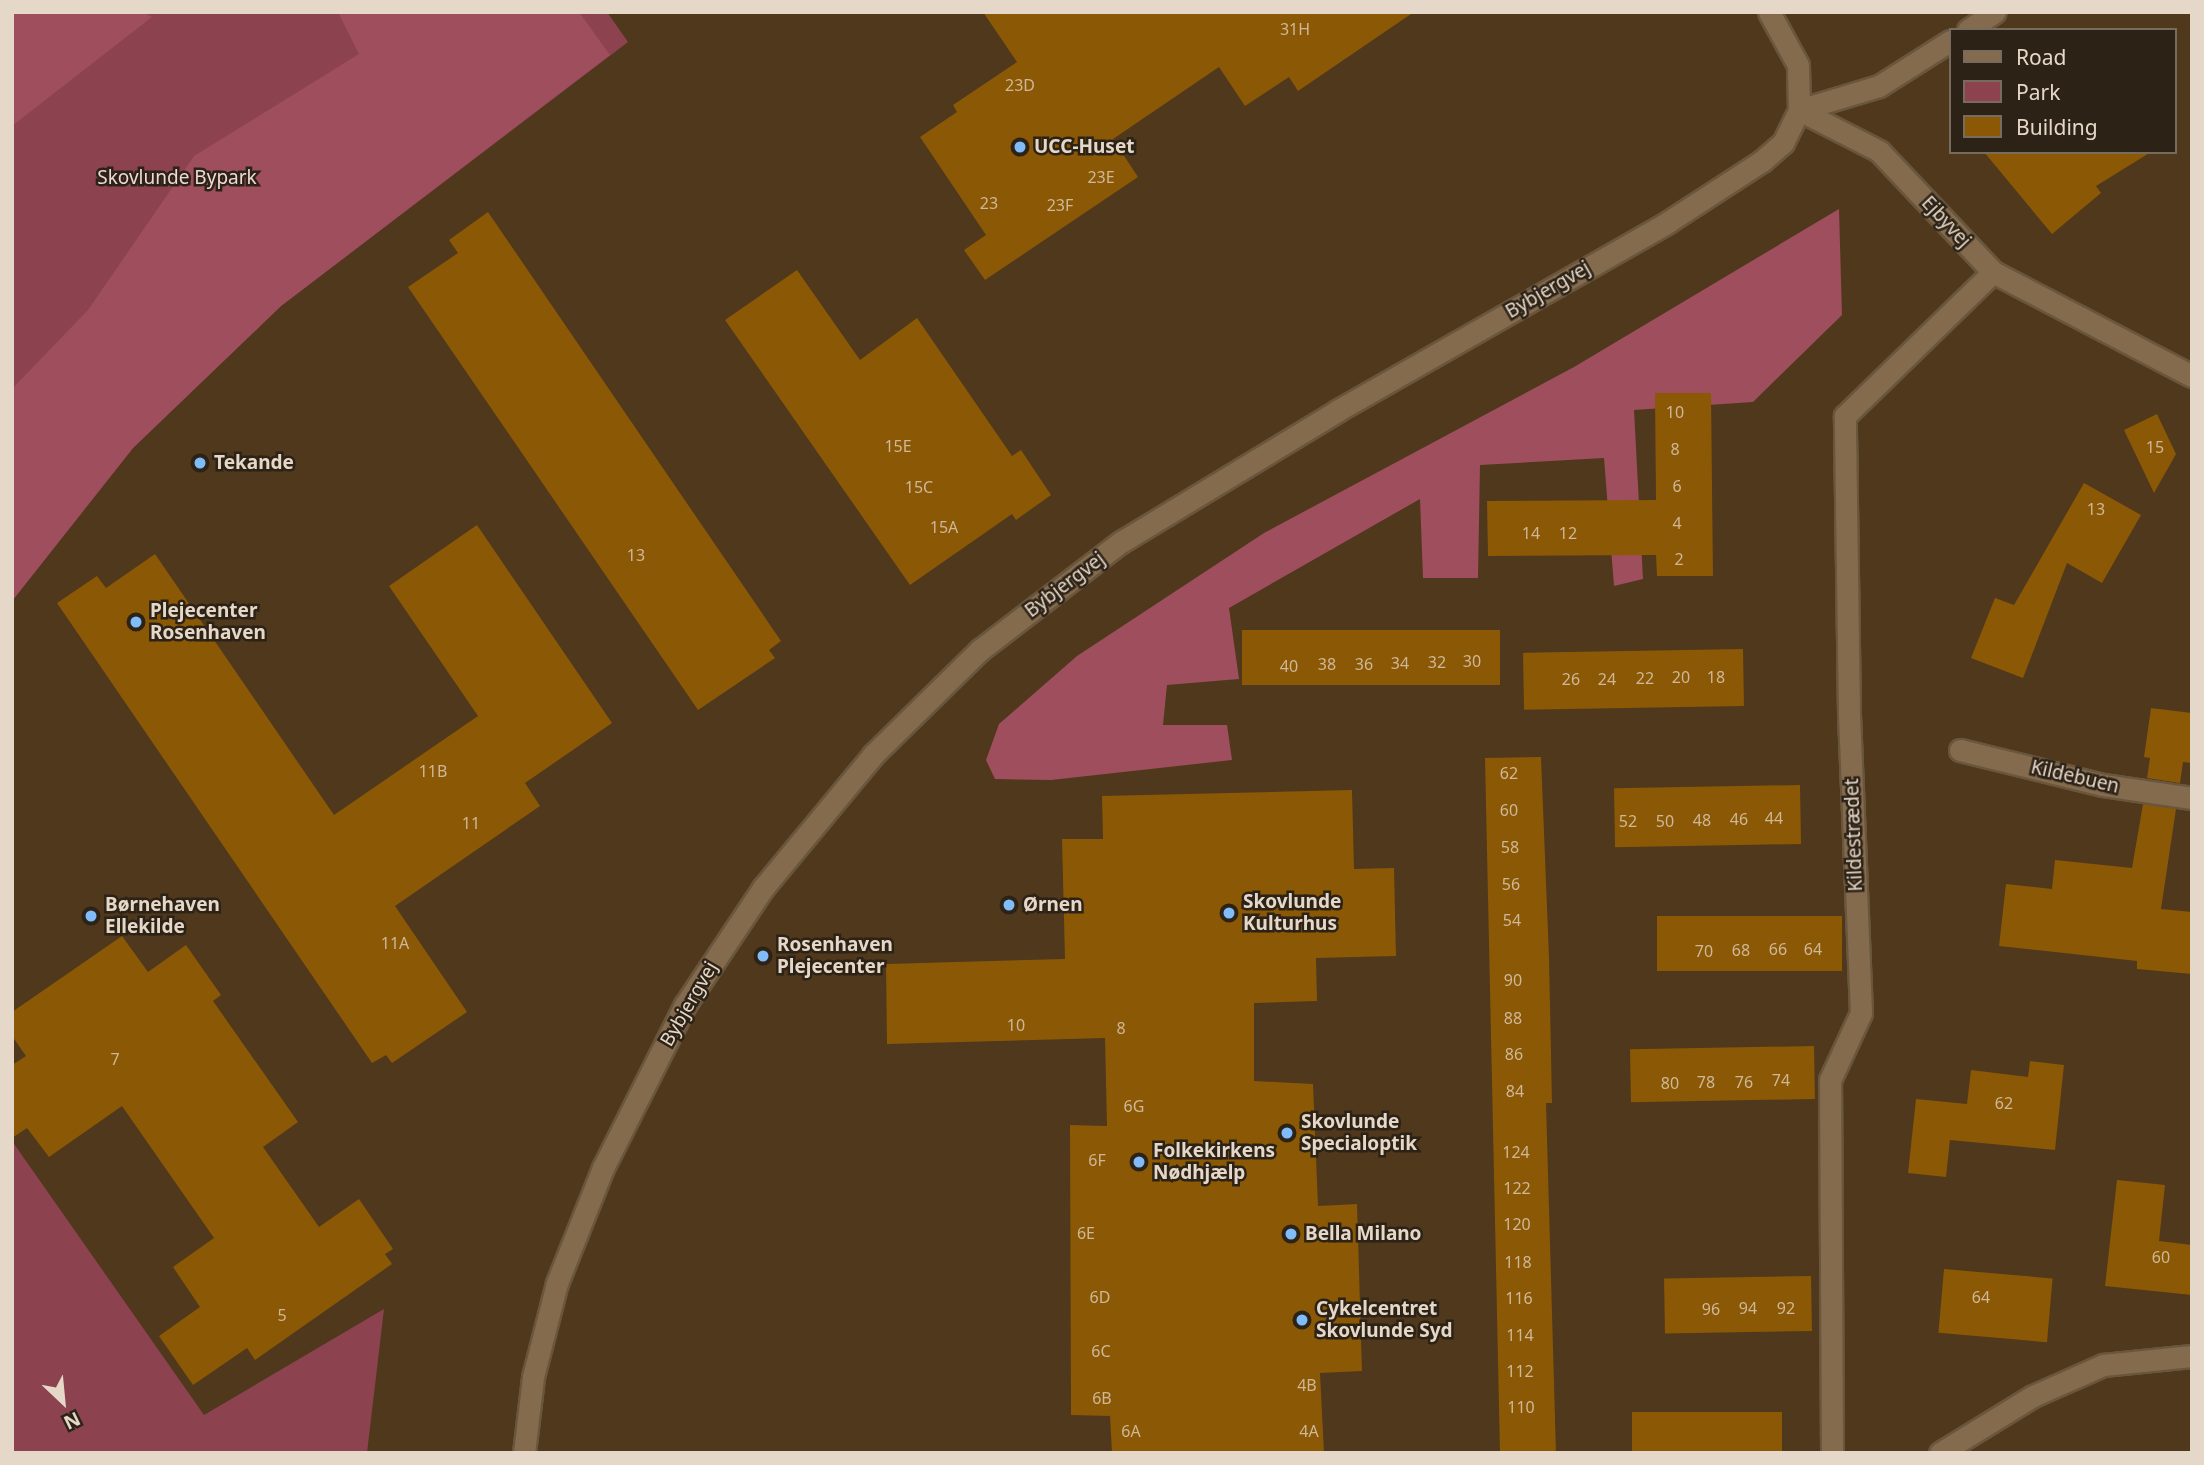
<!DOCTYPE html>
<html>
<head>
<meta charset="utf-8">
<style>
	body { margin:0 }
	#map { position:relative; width:2204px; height:1465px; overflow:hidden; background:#4f381c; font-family:"Noto Sans",sans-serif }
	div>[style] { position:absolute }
	.green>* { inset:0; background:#8d4250 }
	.forest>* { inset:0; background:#9e4e5c }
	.building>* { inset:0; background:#8b5805; transform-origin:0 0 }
	.roads { filter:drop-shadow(2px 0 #69563d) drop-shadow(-2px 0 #69563d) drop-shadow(0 2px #69563d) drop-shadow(0 -2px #69563d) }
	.minor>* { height:21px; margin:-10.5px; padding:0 10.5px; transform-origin:10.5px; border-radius:10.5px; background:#846b4e }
	.dots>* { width:19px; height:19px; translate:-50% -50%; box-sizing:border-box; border:4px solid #2c2216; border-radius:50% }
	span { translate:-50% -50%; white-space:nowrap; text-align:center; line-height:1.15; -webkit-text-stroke:5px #2c2216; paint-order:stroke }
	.number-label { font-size:16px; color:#cfb897 }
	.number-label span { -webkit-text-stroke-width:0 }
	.poi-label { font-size:19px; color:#e6d8c8; font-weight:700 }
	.left { translate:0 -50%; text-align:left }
	.park-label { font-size:19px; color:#f0d7da }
	.street-label { font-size:19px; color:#e6d8c8 }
	.frame { position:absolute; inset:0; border:14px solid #e6d8c8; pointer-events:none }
	.legend { position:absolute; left:1949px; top:28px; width:228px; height:126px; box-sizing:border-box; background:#2c2216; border:2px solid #766b5d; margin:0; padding:9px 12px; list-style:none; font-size:21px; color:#e6d8c8 }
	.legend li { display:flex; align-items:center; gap:14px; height:35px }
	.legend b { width:35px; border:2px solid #766b5d }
	.north { position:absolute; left:28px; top:1367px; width:70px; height:70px; -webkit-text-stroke:5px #2c2216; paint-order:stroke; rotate:154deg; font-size:19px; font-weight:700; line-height:28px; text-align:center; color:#e6d8c8 }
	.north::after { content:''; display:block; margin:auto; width:24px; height:32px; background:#e6d8c8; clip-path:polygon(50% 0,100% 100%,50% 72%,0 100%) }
</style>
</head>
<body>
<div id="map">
	<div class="green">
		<i style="clip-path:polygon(12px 12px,607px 12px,628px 42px,281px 306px,133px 448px,12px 601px)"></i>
		<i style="clip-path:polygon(12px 1141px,204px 1415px,384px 1309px,367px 1453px,12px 1453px)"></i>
	</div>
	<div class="forest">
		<i style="clip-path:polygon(12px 12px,143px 12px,152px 17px,12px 126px)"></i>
		<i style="clip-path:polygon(338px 12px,579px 12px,610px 55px,281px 306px,133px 448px,12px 601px,12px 389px,88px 310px,194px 156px,359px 54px)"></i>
		<i style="clip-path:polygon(1839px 209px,1842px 315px,1753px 402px,1634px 410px,1643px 579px,1614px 586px,1604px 458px,1480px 465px,1478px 578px,1423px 578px,1420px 499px,1229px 608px,1239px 679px,1167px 685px,1163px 725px,1227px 725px,1232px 760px,1051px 780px,995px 779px,986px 760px,999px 724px,1077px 656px,1264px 533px,1574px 367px)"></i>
	</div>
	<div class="building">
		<i style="clip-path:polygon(983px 12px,1414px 12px,1298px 91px,1289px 77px,1245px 106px,1219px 67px,1113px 139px,1138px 177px,985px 280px,964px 250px,986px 235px,920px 137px,957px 112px,953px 105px,1017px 62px)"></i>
		<i style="clip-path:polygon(1984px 152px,2151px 152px,2096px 186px,2101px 193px,2052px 234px)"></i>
		<i style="clip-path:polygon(488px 212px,781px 641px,769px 650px,775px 658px,698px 710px,408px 287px,458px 253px,449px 240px)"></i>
		<i style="clip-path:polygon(797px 270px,860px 360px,917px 318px,1012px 456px,1021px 450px,1051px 495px,1016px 520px,1012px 514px,910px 585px,725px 320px)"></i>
		<i style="clip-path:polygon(1655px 393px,1711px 393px,1713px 576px,1657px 576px,1656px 555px,1488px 556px,1487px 501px,1656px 500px)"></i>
		<i style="clip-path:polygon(2157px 414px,2176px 454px,2154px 493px,2124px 430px)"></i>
		<i style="clip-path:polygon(2084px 483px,2141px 515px,2102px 583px,2067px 563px,2023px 678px,1971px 658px,1995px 598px,2014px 605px)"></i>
		<i style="clip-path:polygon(477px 525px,612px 723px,525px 783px,540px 806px,395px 906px,467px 1012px,392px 1063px,386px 1055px,372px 1063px,57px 603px,97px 576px,106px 588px,155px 554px,334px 815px,478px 716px,389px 586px)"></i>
		<i style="left:1500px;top:630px;width:55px;height:258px;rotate:90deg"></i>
		<i style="left:1743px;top:649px;width:57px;height:220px;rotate:89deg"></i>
		<i style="clip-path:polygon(2151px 708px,2192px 713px,2192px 763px,2183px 762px,2180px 783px,2147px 778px,2150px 758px,2144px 757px)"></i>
		<i style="clip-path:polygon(1541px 757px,1549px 957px,1552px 1103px,1546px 1103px,1556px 1453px,1500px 1453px,1485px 758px)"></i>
		<i style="left:1800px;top:785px;width:59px;height:186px;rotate:89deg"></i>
		<i style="clip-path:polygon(1352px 790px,1354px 869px,1394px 868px,1396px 956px,1316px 958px,1317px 1001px,1254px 1003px,1254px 1081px,1313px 1084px,1318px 1206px,1357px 1204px,1362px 1371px,1320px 1373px,1324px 1453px,1112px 1453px,1110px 1416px,1071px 1415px,1070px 1125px,1107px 1126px,1105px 1038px,887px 1044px,886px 964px,1065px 959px,1062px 839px,1103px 839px,1102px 796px)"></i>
		<i style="clip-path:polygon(2143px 804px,2176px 809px,2161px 909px,2192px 912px,2192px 974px,2137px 969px,2137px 961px,1999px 946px,2006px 884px,2052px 889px,2055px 860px,2132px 868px)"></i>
		<i style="left:1842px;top:916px;width:55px;height:185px;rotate:90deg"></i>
		<i style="clip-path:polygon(122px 936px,148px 972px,186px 945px,221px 995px,213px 1001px,298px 1122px,263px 1147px,319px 1227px,359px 1199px,393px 1249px,385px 1254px,392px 1264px,255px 1360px,247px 1348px,193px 1385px,159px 1336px,200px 1307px,173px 1267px,214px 1238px,122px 1106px,49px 1157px,27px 1128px,12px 1138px,12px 1065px,26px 1056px,12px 1036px,12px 1012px)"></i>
		<i style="left:1814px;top:1046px;width:53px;height:184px;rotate:89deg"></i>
		<i style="clip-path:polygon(2030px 1061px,2064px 1065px,2055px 1150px,1950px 1140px,1946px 1177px,1908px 1173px,1916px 1099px,1967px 1104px,1971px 1070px,2028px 1077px)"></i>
		<i style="clip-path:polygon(2117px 1180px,2165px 1185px,2159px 1241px,2192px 1245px,2192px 1295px,2105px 1286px)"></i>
		<i style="left:1944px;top:1269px;width:109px;height:64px;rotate:5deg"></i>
		<i style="left:1811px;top:1276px;width:55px;height:147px;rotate:89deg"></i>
		<i style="left:1782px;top:1412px;width:41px;height:150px;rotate:90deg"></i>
	</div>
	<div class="roads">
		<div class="minor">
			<i style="left:1968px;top:30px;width:32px;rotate:-34deg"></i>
			<i style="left:1799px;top:110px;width:90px;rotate:27.1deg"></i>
			<i style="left:1879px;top:151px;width:166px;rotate:46.7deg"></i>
			<i style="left:1993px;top:272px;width:225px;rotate:27.6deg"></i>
			<i style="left:1799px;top:110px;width:84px;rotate:-16.7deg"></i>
			<i style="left:1879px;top:86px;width:84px;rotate:-32.4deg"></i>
			<i style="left:1960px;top:750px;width:147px;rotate:13.8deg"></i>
			<i style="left:2103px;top:785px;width:90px;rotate:8.3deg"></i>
			<i style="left:524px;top:1453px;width:77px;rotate:-83.2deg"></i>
			<i style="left:533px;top:1377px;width:97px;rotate:-75.7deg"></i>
			<i style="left:557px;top:1283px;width:124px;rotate:-68.2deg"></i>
			<i style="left:603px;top:1168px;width:182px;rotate:-63.3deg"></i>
			<i style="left:685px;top:1005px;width:141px;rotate:-56.3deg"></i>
			<i style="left:763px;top:888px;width:173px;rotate:-50.4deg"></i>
			<i style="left:873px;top:755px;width:150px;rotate:-44.5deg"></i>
			<i style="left:980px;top:650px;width:178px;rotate:-37.5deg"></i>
			<i style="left:1121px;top:542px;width:253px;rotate:-31.2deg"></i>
			<i style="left:1337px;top:411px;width:381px;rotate:-29.7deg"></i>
			<i style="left:1668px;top:222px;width:112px;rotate:-33deg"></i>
			<i style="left:1762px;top:161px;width:28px;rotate:-41deg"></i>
			<i style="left:1783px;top:143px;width:37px;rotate:-64deg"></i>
			<i style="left:1799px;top:110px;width:45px;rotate:-91.3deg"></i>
			<i style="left:1798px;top:65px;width:60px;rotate:-118.7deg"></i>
			<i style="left:1832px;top:1453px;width:373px;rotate:-90.3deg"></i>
			<i style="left:1830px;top:1080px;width:74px;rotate:-65.2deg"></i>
			<i style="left:1861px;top:1013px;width:298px;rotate:-92.3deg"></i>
			<i style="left:1849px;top:715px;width:299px;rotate:-90.8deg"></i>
			<i style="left:1845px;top:416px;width:206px;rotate:-44.2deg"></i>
			<i style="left:1940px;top:1453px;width:109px;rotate:-31.5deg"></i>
			<i style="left:2033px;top:1396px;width:77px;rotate:-23.9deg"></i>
			<i style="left:2103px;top:1365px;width:89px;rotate:-5.8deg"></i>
		</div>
	</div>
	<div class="dots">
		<i style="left:1020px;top:147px;background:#81bcfa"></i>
		<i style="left:200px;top:463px;background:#81bcfa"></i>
		<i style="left:136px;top:622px;background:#81bcfa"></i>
		<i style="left:1009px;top:905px;background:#81bcfa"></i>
		<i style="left:1229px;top:913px;background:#81bcfa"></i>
		<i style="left:91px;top:916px;background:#81bcfa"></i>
		<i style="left:763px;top:956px;background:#81bcfa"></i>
		<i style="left:1287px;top:1133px;background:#81bcfa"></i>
		<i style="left:1139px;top:1162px;background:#81bcfa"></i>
		<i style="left:1291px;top:1234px;background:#81bcfa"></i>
		<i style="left:1302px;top:1320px;background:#81bcfa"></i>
	</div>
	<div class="number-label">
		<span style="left:1295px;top:29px">31H</span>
		<span style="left:1020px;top:85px">23D</span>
		<span style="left:1101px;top:177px">23E</span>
		<span style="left:989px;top:203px">23</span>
		<span style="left:1060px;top:205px">23F</span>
		<span style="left:1675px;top:412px">10</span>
		<span style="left:898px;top:446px">15E</span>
		<span style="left:2155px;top:447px">15</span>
		<span style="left:1675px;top:449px">8</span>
		<span style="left:1677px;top:486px">6</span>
		<span style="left:919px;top:487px">15C</span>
		<span style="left:2096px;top:509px">13</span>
		<span style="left:1677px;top:523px">4</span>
		<span style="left:944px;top:527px">15A</span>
		<span style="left:1531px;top:533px">14</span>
		<span style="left:1568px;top:533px">12</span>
		<span style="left:636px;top:555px">13</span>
		<span style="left:1679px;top:559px">2</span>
		<span style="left:1472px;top:661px">30</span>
		<span style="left:1437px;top:662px">32</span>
		<span style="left:1400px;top:663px">34</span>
		<span style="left:1327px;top:664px">38</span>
		<span style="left:1364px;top:664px">36</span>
		<span style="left:1289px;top:666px">40</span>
		<span style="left:1681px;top:677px">20</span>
		<span style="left:1716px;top:677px">18</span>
		<span style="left:1645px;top:678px">22</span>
		<span style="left:1571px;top:679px">26</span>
		<span style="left:1607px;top:679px">24</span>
		<span style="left:433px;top:771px">11B</span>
		<span style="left:1509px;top:773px">62</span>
		<span style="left:1509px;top:810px">60</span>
		<span style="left:1774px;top:818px">44</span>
		<span style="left:1739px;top:819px">46</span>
		<span style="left:1702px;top:820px">48</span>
		<span style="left:1628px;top:821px">52</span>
		<span style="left:1665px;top:821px">50</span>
		<span style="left:471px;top:823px">11</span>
		<span style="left:1510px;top:847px">58</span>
		<span style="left:1511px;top:884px">56</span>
		<span style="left:1512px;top:920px">54</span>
		<span style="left:395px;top:943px">11A</span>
		<span style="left:1778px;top:949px">66</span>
		<span style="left:1813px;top:949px">64</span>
		<span style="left:1741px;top:950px">68</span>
		<span style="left:1704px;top:951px">70</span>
		<span style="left:1513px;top:980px">90</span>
		<span style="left:1513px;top:1018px">88</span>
		<span style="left:1016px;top:1025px">10</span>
		<span style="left:1121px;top:1028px">8</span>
		<span style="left:1514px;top:1054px">86</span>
		<span style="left:115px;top:1059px">7</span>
		<span style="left:1781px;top:1080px">74</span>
		<span style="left:1706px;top:1082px">78</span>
		<span style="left:1744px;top:1082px">76</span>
		<span style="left:1670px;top:1083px">80</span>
		<span style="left:1515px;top:1091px">84</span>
		<span style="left:2004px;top:1103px">62</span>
		<span style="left:1134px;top:1106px">6G</span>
		<span style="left:1516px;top:1152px">124</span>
		<span style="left:1097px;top:1160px">6F</span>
		<span style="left:1517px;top:1188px">122</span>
		<span style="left:1517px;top:1224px">120</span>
		<span style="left:1086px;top:1233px">6E</span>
		<span style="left:2161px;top:1257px">60</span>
		<span style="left:1518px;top:1262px">118</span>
		<span style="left:1100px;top:1297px">6D</span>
		<span style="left:1981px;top:1297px">64</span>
		<span style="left:1519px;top:1298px">116</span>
		<span style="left:1748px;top:1308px">94</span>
		<span style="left:1786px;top:1308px">92</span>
		<span style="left:1711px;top:1309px">96</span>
		<span style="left:282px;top:1315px">5</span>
		<span style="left:1520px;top:1335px">114</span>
		<span style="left:1101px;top:1351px">6C</span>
		<span style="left:1520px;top:1371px">112</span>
		<span style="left:1307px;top:1385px">4B</span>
		<span style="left:1102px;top:1398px">6B</span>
		<span style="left:1521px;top:1407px">110</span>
		<span style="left:1131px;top:1431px">6A</span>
		<span style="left:1309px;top:1431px">4A</span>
	</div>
	<div class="poi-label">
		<span class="left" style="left:1034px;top:147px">UCC-Huset</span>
		<span class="left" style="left:214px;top:463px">Tekande</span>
		<span class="left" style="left:150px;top:622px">Plejecenter<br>Rosenhaven</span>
		<span class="left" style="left:1243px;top:913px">Skovlunde<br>Kulturhus</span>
		<span class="left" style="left:105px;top:916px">Børnehaven<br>Ellekilde</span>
		<span class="left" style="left:1023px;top:905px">Ørnen</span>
		<span class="left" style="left:777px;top:956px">Rosenhaven<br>Plejecenter</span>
		<span class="left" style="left:1301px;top:1133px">Skovlunde<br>Specialoptik</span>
		<span class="left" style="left:1153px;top:1162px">Folkekirkens<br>Nødhjælp</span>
		<span class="left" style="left:1305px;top:1234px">Bella Milano</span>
		<span class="left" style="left:1316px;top:1320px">Cykelcentret<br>Skovlunde Syd</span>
	</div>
	<div class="park-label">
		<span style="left:177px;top:178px">Skovlunde Bypark</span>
	</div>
	<div class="street-label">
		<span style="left:1946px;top:222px;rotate:47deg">Ejbyvej</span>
		<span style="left:1548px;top:290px;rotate:-30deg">Bybjergvej</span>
		<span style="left:1065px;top:585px;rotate:-37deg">Bybjergvej</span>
		<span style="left:2075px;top:777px;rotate:13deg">Kildebuen</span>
		<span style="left:1854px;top:835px;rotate:-92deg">Kildestrædet</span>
		<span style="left:689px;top:1004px;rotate:-60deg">Bybjergvej</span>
	</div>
	<div class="frame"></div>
	<ul class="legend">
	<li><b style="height:9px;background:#846b4e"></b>Road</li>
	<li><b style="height:19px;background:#8d4250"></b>Park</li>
	<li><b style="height:19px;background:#8b5805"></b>Building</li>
	</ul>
	<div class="north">N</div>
</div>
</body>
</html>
